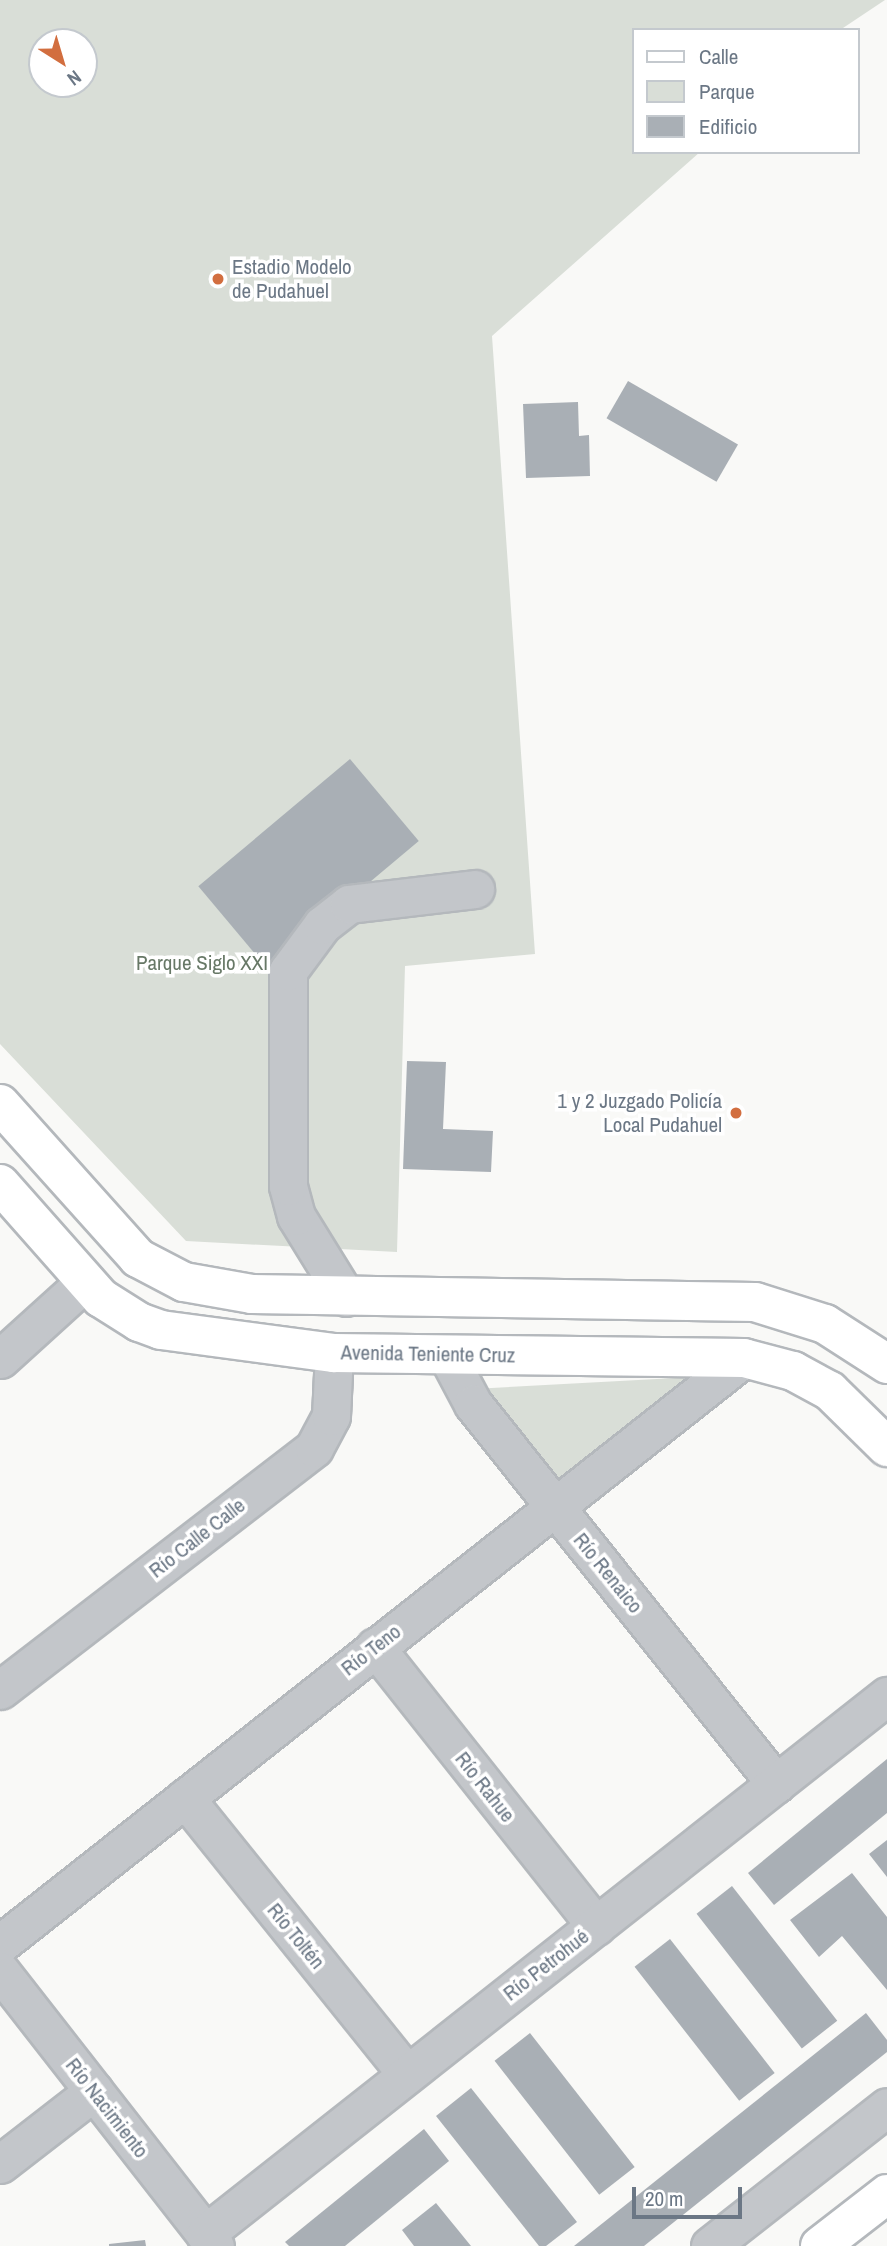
<!DOCTYPE html>
<html>
<head>
<meta charset="utf-8">
<style>
	body { margin:0 }
	#map { position:relative; width:887px; height:2246px; overflow:hidden; background:#f9f9f7; font-family:"Archivo Narrow",sans-serif }
	div>[style] { position:absolute }
	.green>* { inset:0; background:#d9ded7 }
	.building>* { inset:0; background:#a9afb5; transform-origin:0 0 }
	.roads { filter:drop-shadow(2px 0 #b4b8bc) drop-shadow(-2px 0 #b4b8bc) drop-shadow(0 2px #b4b8bc) drop-shadow(0 -2px #b4b8bc) }
	.minor>* { height:37px; margin:-18.5px; padding:0 18.5px; transform-origin:18.5px; border-radius:18.5px; background:#c3c6ca }
	.major>* { height:38px; margin:-19px; padding:0 19px; transform-origin:19px; border-radius:19px; background:#fff }
	.dots>* { width:19px; height:19px; translate:-50% -50%; box-sizing:border-box; border:4px solid #fff; border-radius:50% }
	span { translate:-50% -50%; white-space:nowrap; text-align:center; line-height:1.15; -webkit-text-stroke:7px #fff; paint-order:stroke }
	.poi-label { font-size:21px; color:#6b7785 }
	.left { translate:0 -50%; text-align:left }
	.right { translate:-100% -50%; text-align:right }
	.park-label { font-size:21px; color:#677866 }
	.street-label { font-size:21px; color:#6b7785 }
	.legend { position:absolute; left:632px; top:28px; width:228px; height:126px; box-sizing:border-box; background:#fff; border:2px solid #c4c9ce; margin:0; padding:9px 12px; list-style:none; font-size:21px; color:#6b7785 }
	.legend li { display:flex; align-items:center; gap:14px; height:35px }
	.legend b { width:35px; border:2px solid #c4c9ce }
	.north { position:absolute; left:28px; top:28px; width:70px; height:70px; box-sizing:border-box; background:#fff; border:2px solid #c4c9ce; border-radius:50%; rotate:143deg; font-size:19px; font-weight:700; line-height:28px; text-align:center; color:#6b7785 }
	.north::after { content:''; display:block; margin:auto; width:24px; height:32px; background:#d26e3f; clip-path:polygon(50% 0,100% 100%,50% 72%,0 100%) }
	.scale { position:absolute; left:632px; top:2187px; width:110px; height:32px; box-sizing:border-box; border:4px solid #6b7785; border-top:0; padding-left:9px; font-size:21px; line-height:24px; white-space:nowrap; color:#6b7785; -webkit-text-stroke:5px #fff; paint-order:stroke }
</style>
</head>
<body>
<div id="map">
	<div class="green">
		<i style="clip-path:polygon(evenodd,0 0,885px 0,840px 30px,633px 30px,633px 152px,700px 152px,492px 336px,535px 954px,405px 966px,397px 1252px,186px 1241px,0 1044px,0 0,42px 42px,84px 42px,84px 84px,42px 84px,42px 42px)"></i>
		<i style="clip-path:polygon(694px 1377px,555px 1491px,473px 1389px)"></i>
	</div>
	<div class="building">
		<i style="left:628px;top:381px;width:127px;height:43px;rotate:30deg"></i>
		<i style="clip-path:polygon(578px 402px,579px 436px,589px 435px,590px 476px,526px 478px,523px 404px)"></i>
		<i style="left:350px;top:759px;width:107px;height:198px;rotate:50deg"></i>
		<i style="clip-path:polygon(407px 1061px,446px 1062px,443px 1129px,493px 1131px,491px 1172px,403px 1169px)"></i>
		<i style="clip-path:polygon(887px 1759px,887px 1813px,774px 1905px,748px 1873px)"></i>
		<i style="clip-path:polygon(887px 1840px,887px 1877px,869px 1854px)"></i>
		<i style="clip-path:polygon(852px 1873px,887px 1917px,887px 1990px,842px 1936px,819px 1957px,790px 1920px)"></i>
		<i style="left:732px;top:1886px;width:171px;height:45px;rotate:52deg"></i>
		<i style="left:670px;top:1939px;width:170px;height:45px;rotate:52deg"></i>
		<i style="clip-path:polygon(866px 2013px,887px 2040px,887px 2052px,644px 2246px,574px 2246px)"></i>
		<i style="left:530px;top:2033px;width:170px;height:45px;rotate:52deg"></i>
		<i style="clip-path:polygon(471px 2088px,577px 2222px,546px 2246px,539px 2246px,436px 2116px)"></i>
		<i style="clip-path:polygon(424px 2129px,449px 2161px,345px 2246px,289px 2246px,285px 2242px)"></i>
		<i style="clip-path:polygon(436px 2203px,471px 2246px,414px 2246px,402px 2230px)"></i>
		<i style="clip-path:polygon(145px 2240px,146px 2246px,109px 2246px,109px 2244px)"></i>
	</div>
	<div class="roads">
		<div class="minor">
			<i style="left:346px;top:1297px;width:95px;rotate:-121.7deg"></i>
			<i style="left:296px;top:1216px;width:31px;rotate:-105deg"></i>
			<i style="left:288px;top:1186px;width:215px;rotate:-90deg"></i>
			<i style="left:288px;top:971px;width:57px;rotate:-53.5deg"></i>
			<i style="left:322px;top:925px;width:34px;rotate:-38deg"></i>
			<i style="left:349px;top:904px;width:127px;rotate:-6.8deg"></i>
			<i style="left:448px;top:1357px;width:53px;rotate:62deg"></i>
			<i style="left:473px;top:1404px;width:486px;rotate:51.4deg"></i>
			<i style="left:0;top:1359px;width:116px;rotate:-42.2deg"></i>
			<i style="left:375px;top:1647px;width:356px;rotate:51.6deg"></i>
			<i style="left:0;top:1690px;width:396px;rotate:-37.6deg"></i>
			<i style="left:314px;top:1448px;width:36px;rotate:-62deg"></i>
			<i style="left:331px;top:1416px;width:63px;rotate:-87.3deg"></i>
			<i style="left:185px;top:1798px;width:354px;rotate:51.2deg"></i>
			<i style="left:0;top:1944px;width:947px;rotate:-38.23deg"></i>
			<i style="left:0;top:1971px;width:349px;rotate:52deg"></i>
			<i style="left:0;top:2164px;width:119px;rotate:-37.8deg"></i>
			<i style="left:205px;top:2234px;width:869px;rotate:-38.27deg"></i>
			<i style="left:710px;top:2246px;width:225px;rotate:-38.1deg"></i>
		</div>
		<div class="major">
			<i style="left:0;top:1104px;width:207px;rotate:48.1deg"></i>
			<i style="left:138px;top:1258px;width:52px;rotate:27.6deg"></i>
			<i style="left:184px;top:1282px;width:69px;rotate:10deg"></i>
			<i style="left:252px;top:1294px;width:503px;rotate:0.91deg"></i>
			<i style="left:755px;top:1302px;width:73px;rotate:17.4deg"></i>
			<i style="left:825px;top:1324px;width:74px;rotate:32.8deg"></i>
			<i style="left:0;top:1184px;width:152px;rotate:48.5deg"></i>
			<i style="left:101px;top:1298px;width:45px;rotate:32.3deg"></i>
			<i style="left:139px;top:1322px;width:23px;rotate:20deg"></i>
			<i style="left:161px;top:1330px;width:175px;rotate:7.6deg"></i>
			<i style="left:334px;top:1353px;width:410px;rotate:0.7deg"></i>
			<i style="left:744px;top:1358px;width:51px;rotate:14.9deg"></i>
			<i style="left:793px;top:1371px;width:42px;rotate:28.4deg"></i>
			<i style="left:830px;top:1391px;width:80px;rotate:44.5deg"></i>
			<i style="left:820px;top:2246px;width:85px;rotate:-37.8deg"></i>
		</div>
	</div>
	<div class="dots">
		<i style="left:218px;top:279px;background:#d26e3f"></i>
		<i style="left:736px;top:1113px;background:#d26e3f"></i>
	</div>
	<div class="poi-label">
		<span class="left" style="left:232px;top:279px">Estadio Modelo<br>de Pudahuel</span>
		<span class="right" style="left:722px;top:1113px">1 y 2 Juzgado Policía<br>Local Pudahuel</span>
	</div>
	<div class="park-label">
		<span style="left:202px;top:963px">Parque Siglo XXI</span>
	</div>
	<div class="street-label">
		<span style="left:428px;top:1354px;rotate:1deg">Avenida Teniente Cruz</span>
		<span style="left:197px;top:1538px;rotate:-38deg">Río Calle Calle</span>
		<span style="left:608px;top:1573px;rotate:51deg">Río Renaico</span>
		<span style="left:371px;top:1650px;rotate:-38deg">Río Teno</span>
		<span style="left:485px;top:1787px;rotate:52deg">Río Rahue</span>
		<span style="left:296px;top:1936px;rotate:51deg">Río Toltén</span>
		<span style="left:546px;top:1965px;rotate:-38deg">Río Petrohué</span>
		<span style="left:107px;top:2108px;rotate:52deg">Río Nacimiento</span>
	</div>
	<ul class="legend">
	<li><b style="height:9px;background:#fff"></b>Calle</li>
	<li><b style="height:19px;background:#d9ded7"></b>Parque</li>
	<li><b style="height:19px;background:#a9afb5"></b>Edificio</li>
	</ul>
	<div class="north">N</div>
	<div class="scale">20 m</div>
</div>
</body>
</html>
